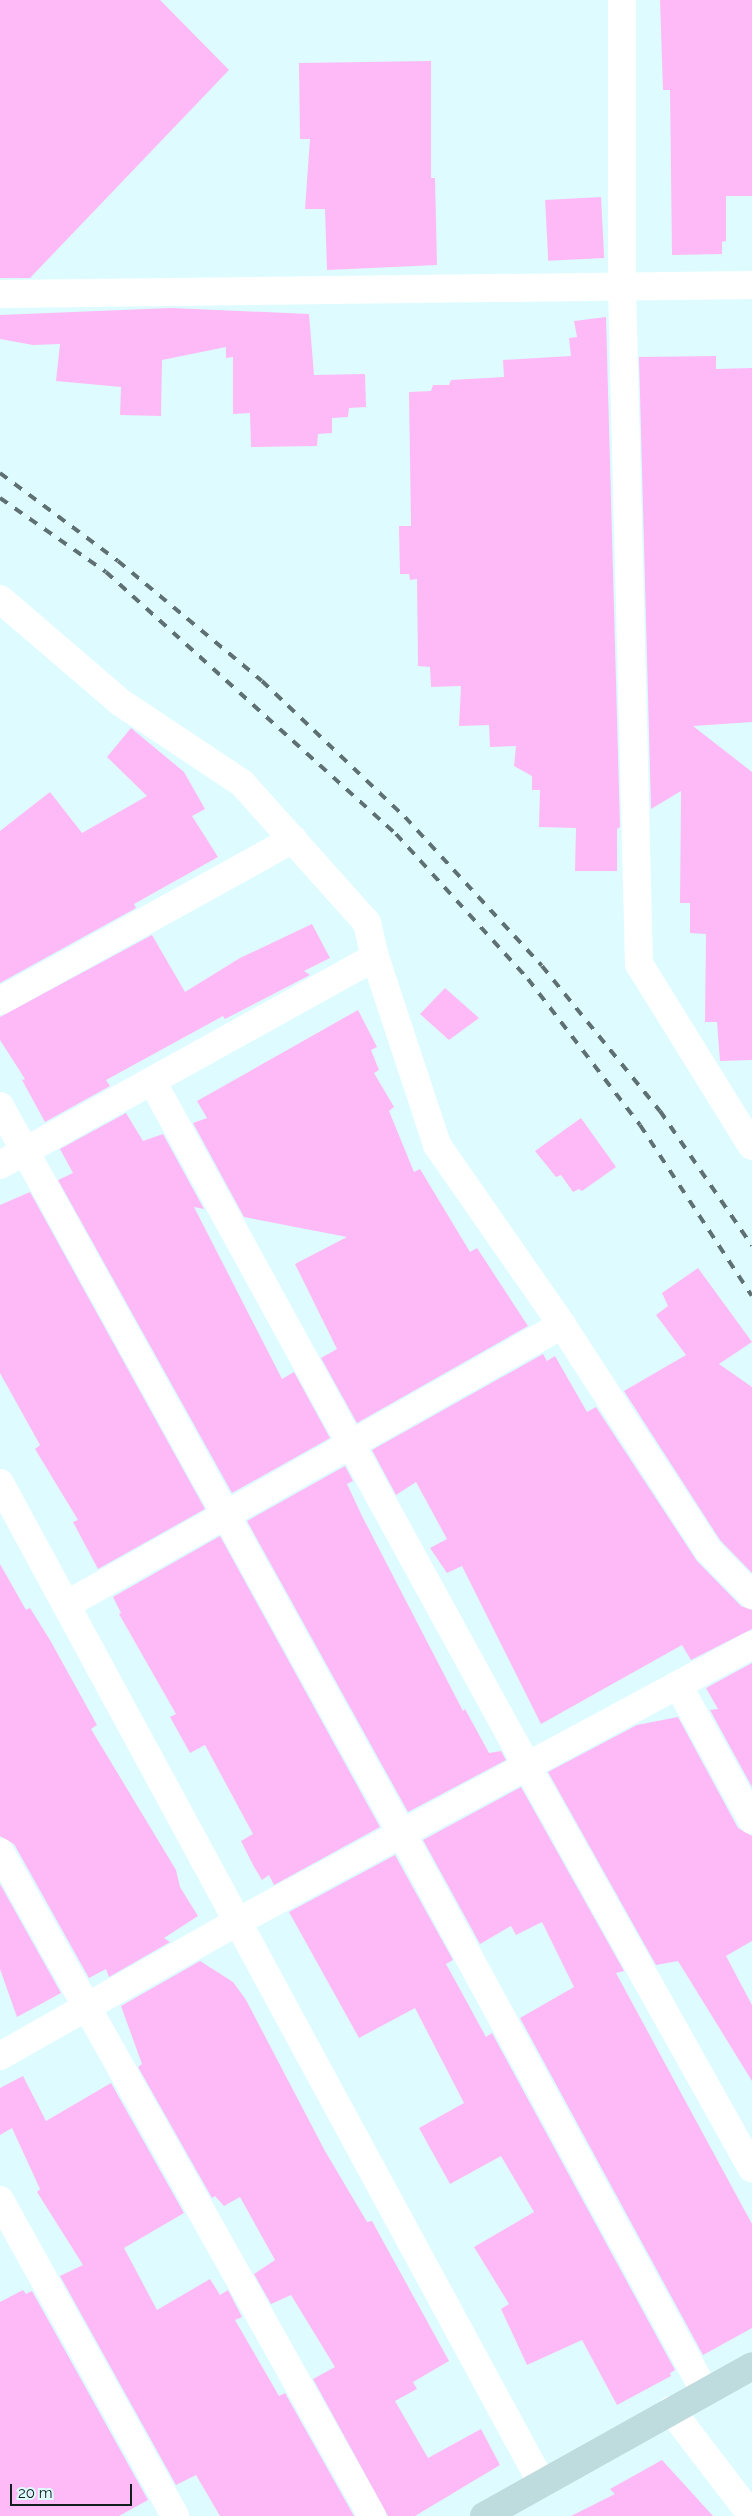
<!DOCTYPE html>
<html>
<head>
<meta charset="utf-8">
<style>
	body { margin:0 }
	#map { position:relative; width:752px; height:2516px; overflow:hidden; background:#defcff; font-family:Raleway,sans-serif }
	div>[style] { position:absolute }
	.building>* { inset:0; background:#febaf6; transform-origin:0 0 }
	.street>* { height:28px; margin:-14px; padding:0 14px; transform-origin:14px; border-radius:14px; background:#fff }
	.secondary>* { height:28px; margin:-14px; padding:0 14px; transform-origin:14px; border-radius:14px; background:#bedbde }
	.rail>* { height:4px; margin-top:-2px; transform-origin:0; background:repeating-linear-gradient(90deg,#5e7072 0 9px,transparent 0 18px) }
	span { translate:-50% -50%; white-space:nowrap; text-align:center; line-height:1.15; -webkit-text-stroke:4.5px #defcff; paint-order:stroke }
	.scale { position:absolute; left:10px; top:2484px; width:122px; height:22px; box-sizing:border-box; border:2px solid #121d1e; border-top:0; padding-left:6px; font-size:15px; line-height:18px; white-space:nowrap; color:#121d1e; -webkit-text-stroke:4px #defcff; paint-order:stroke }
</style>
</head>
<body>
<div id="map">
	<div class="building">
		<i style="clip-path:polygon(0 0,160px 0,229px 70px,30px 278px,0 278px)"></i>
		<i style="clip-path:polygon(660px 0,752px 0,752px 196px,726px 196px,726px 241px,722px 242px,722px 254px,672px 255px,670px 90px,663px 90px)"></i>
		<i style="clip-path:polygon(431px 61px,431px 178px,435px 178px,437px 265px,327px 270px,325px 209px,305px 209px,310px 139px,300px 139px,299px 63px)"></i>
		<i style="left:601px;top:197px;width:61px;height:56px;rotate:87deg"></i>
		<i style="clip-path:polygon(171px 308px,309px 314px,314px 375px,365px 374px,366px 407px,349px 408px,348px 417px,332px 418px,332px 433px,318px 434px,317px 446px,251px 447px,250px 413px,233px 414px,233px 357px,226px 358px,226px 347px,162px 360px,161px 416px,120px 415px,121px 387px,56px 381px,60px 344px,33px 345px,0 339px,0 315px)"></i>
		<i style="clip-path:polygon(606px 317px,620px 827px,617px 829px,617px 871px,575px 871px,576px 828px,539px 827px,540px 790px,532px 790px,532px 776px,514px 766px,516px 746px,490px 747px,489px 725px,459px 726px,461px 686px,431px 687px,430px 667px,418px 666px,417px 579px,410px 580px,409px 574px,400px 574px,399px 526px,411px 526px,409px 392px,431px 391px,433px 385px,449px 385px,451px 380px,504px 377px,503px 360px,571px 356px,569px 338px,577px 337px,574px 321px)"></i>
		<i style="clip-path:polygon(716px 356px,716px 369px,752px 368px,752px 722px,693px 726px,752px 772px,752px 1060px,720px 1061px,717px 1022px,705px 1022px,706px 934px,690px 933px,690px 903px,680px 903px,681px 791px,651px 809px,639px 357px)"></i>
		<i style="clip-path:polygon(131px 728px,184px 772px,205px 809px,192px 816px,218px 857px,134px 904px,136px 908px,0 983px,0 831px,50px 792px,82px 833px,147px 796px,107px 757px)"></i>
		<i style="clip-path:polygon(312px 924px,330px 958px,304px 971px,310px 975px,225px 1019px,223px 1016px,106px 1080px,110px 1086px,45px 1122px,22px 1080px,25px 1079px,0 1040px,0 1017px,152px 935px,185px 992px,240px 958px)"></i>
		<i style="clip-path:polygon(445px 988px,479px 1018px,449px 1040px,420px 1014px)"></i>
		<i style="clip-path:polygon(358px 1010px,377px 1047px,371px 1050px,379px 1070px,374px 1073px,394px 1107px,389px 1111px,414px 1172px,420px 1169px,470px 1252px,477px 1248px,528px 1326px,357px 1423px,321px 1358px,337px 1349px,295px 1264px,347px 1237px,244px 1217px,193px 1123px,207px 1118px,197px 1101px)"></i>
		<i style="clip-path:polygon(126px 1113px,143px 1141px,163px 1134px,204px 1209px,194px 1207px,282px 1379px,294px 1372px,330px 1438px,232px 1493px,58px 1180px,73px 1173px,60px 1149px)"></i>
		<i style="clip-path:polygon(581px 1118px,616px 1167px,582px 1191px,579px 1189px,573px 1192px,561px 1175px,556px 1177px,535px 1151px)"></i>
		<i style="clip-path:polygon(30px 1192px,205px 1509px,98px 1569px,73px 1522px,78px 1520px,35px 1449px,40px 1445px,0 1373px,0 1205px)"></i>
		<i style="clip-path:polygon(698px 1268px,752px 1342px,719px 1364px,752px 1387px,752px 1573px,720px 1540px,624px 1391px,686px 1355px,656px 1315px,668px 1306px,662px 1293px)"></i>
		<i style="clip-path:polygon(543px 1354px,547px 1361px,555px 1356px,587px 1412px,596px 1407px,697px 1561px,741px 1606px,752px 1610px,752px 1629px,691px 1660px,682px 1645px,541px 1724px,462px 1566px,447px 1573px,430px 1548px,447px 1539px,416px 1482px,396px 1495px,372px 1450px)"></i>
		<i style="clip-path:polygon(345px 1466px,353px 1481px,347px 1484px,362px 1516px,463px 1711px,465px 1709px,489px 1753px,501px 1751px,506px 1760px,408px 1812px,247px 1521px)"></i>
		<i style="clip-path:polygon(220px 1536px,380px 1827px,274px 1885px,269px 1875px,262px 1880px,253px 1865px,241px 1841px,253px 1834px,205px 1745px,190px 1753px,170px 1717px,176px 1714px,119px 1614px,121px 1613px,113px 1597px)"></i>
		<i style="clip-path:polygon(0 1564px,26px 1610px,30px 1608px,50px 1640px,97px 1725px,91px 1729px,176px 1870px,180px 1887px,198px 1916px,164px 1938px,170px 1942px,109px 1977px,106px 1969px,89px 1978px,14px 1844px,0 1836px)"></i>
		<i style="clip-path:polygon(752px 1663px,752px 1787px,710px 1710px,718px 1709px,706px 1688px)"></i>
		<i style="clip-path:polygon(678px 1717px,738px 1828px,752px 1836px,752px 1941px,726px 1956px,752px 2005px,752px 2081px,678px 1961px,656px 1965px,548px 1772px,637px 1725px)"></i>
		<i style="clip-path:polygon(521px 1787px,624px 1971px,616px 1973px,752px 2224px,752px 2328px,703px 2355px,520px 2018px,574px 1987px,542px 1922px,516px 1935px,511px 1926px,480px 1944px,423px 1840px)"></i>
		<i style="clip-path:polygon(395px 1855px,453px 1960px,446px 1964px,456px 1982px,486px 2037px,492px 2033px,675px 2370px,670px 2373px,671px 2376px,617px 2405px,582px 2340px,527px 2365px,501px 2309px,509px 2304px,474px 2247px,534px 2212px,501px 2156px,450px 2184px,419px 2128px,464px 2103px,415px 2008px,359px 2038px,289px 1912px)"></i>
		<i style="clip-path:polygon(0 1884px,61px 1993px,17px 2017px,0 1969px)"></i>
		<i style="clip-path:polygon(200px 1961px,233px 1982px,246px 2000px,325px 2151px,367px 2222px,372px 2221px,449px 2361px,413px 2382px,417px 2389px,395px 2401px,428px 2458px,481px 2429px,500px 2465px,415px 2516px,388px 2516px,313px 2379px,335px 2367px,291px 2295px,271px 2304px,254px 2274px,275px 2260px,240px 2197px,224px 2206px,215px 2196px,212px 2198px,138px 2067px,142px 2064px,121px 2006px)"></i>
		<i style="clip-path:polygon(23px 2076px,46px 2121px,111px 2083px,184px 2213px,124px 2248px,157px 2310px,210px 2279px,220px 2295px,228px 2290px,242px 2317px,235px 2320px,279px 2396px,285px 2393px,354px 2516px,220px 2516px,196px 2475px,176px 2485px,60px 2276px,83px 2265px,37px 2192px,40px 2189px,12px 2128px,0 2135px,0 2088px)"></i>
		<i style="clip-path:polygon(23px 2290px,26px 2294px,32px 2291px,148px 2500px,119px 2516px,0 2516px,0 2302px)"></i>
		<i style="clip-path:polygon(662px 2460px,713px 2516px,571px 2516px,615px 2494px,610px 2489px)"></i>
	</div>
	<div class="street">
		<i style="left:622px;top:0;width:288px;rotate:90deg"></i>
		<i style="left:622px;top:288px;width:676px;rotate:88.56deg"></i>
		<i style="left:639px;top:964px;width:214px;rotate:58.2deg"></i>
		<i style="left:0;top:294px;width:752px;rotate:-0.69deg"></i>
		<i style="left:0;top:599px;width:158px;rotate:40.6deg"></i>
		<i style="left:120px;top:702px;width:146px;rotate:33.6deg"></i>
		<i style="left:242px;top:783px;width:188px;rotate:48.2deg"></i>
		<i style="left:367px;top:923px;width:35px;rotate:77deg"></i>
		<i style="left:375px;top:957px;width:198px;rotate:71.7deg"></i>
		<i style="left:437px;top:1145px;width:219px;rotate:55.2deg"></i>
		<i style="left:562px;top:1325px;width:268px;rotate:57deg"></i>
		<i style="left:708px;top:1550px;width:63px;rotate:45.6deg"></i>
		<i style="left:0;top:1001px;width:335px;rotate:-28.9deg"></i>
		<i style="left:152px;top:1081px;width:781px;rotate:61.3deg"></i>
		<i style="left:527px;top:1766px;width:461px;rotate:60.8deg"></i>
		<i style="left:0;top:1106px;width:832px;rotate:61.09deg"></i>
		<i style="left:402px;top:1834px;width:635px;rotate:61.5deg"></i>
		<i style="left:0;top:1165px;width:429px;rotate:-29deg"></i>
		<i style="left:0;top:1483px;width:1136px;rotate:61.56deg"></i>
		<i style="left:66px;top:1605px;width:570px;rotate:-29.45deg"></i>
		<i style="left:678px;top:1685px;width:154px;rotate:61.3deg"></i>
		<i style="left:0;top:1852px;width:761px;rotate:60.74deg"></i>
		<i style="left:0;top:2056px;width:274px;rotate:-29.5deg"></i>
		<i style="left:239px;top:1921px;width:583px;rotate:-28.28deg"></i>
		<i style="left:0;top:2200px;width:361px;rotate:61deg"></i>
		<i style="left:671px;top:2410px;width:133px;rotate:52.6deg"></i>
	</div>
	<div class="secondary">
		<i style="left:484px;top:2516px;width:307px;rotate:-29.2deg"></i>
	</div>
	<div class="rail">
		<i style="left:0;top:473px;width:147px;rotate:36.7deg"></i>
		<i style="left:118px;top:561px;width:187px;rotate:39.8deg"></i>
		<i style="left:262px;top:681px;width:197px;rotate:43.6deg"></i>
		<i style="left:405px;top:817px;width:202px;rotate:47.4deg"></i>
		<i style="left:542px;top:966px;width:187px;rotate:50.9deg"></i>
		<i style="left:660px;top:1111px;width:163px;rotate:55.7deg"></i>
		<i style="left:0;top:498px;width:129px;rotate:34.9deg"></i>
		<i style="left:106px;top:572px;width:391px;rotate:42.1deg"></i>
		<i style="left:396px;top:834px;width:196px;rotate:47.7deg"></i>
		<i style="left:528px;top:979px;width:184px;rotate:52.5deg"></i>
		<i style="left:640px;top:1125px;width:204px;rotate:56.8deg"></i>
	</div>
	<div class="scale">20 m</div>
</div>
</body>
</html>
